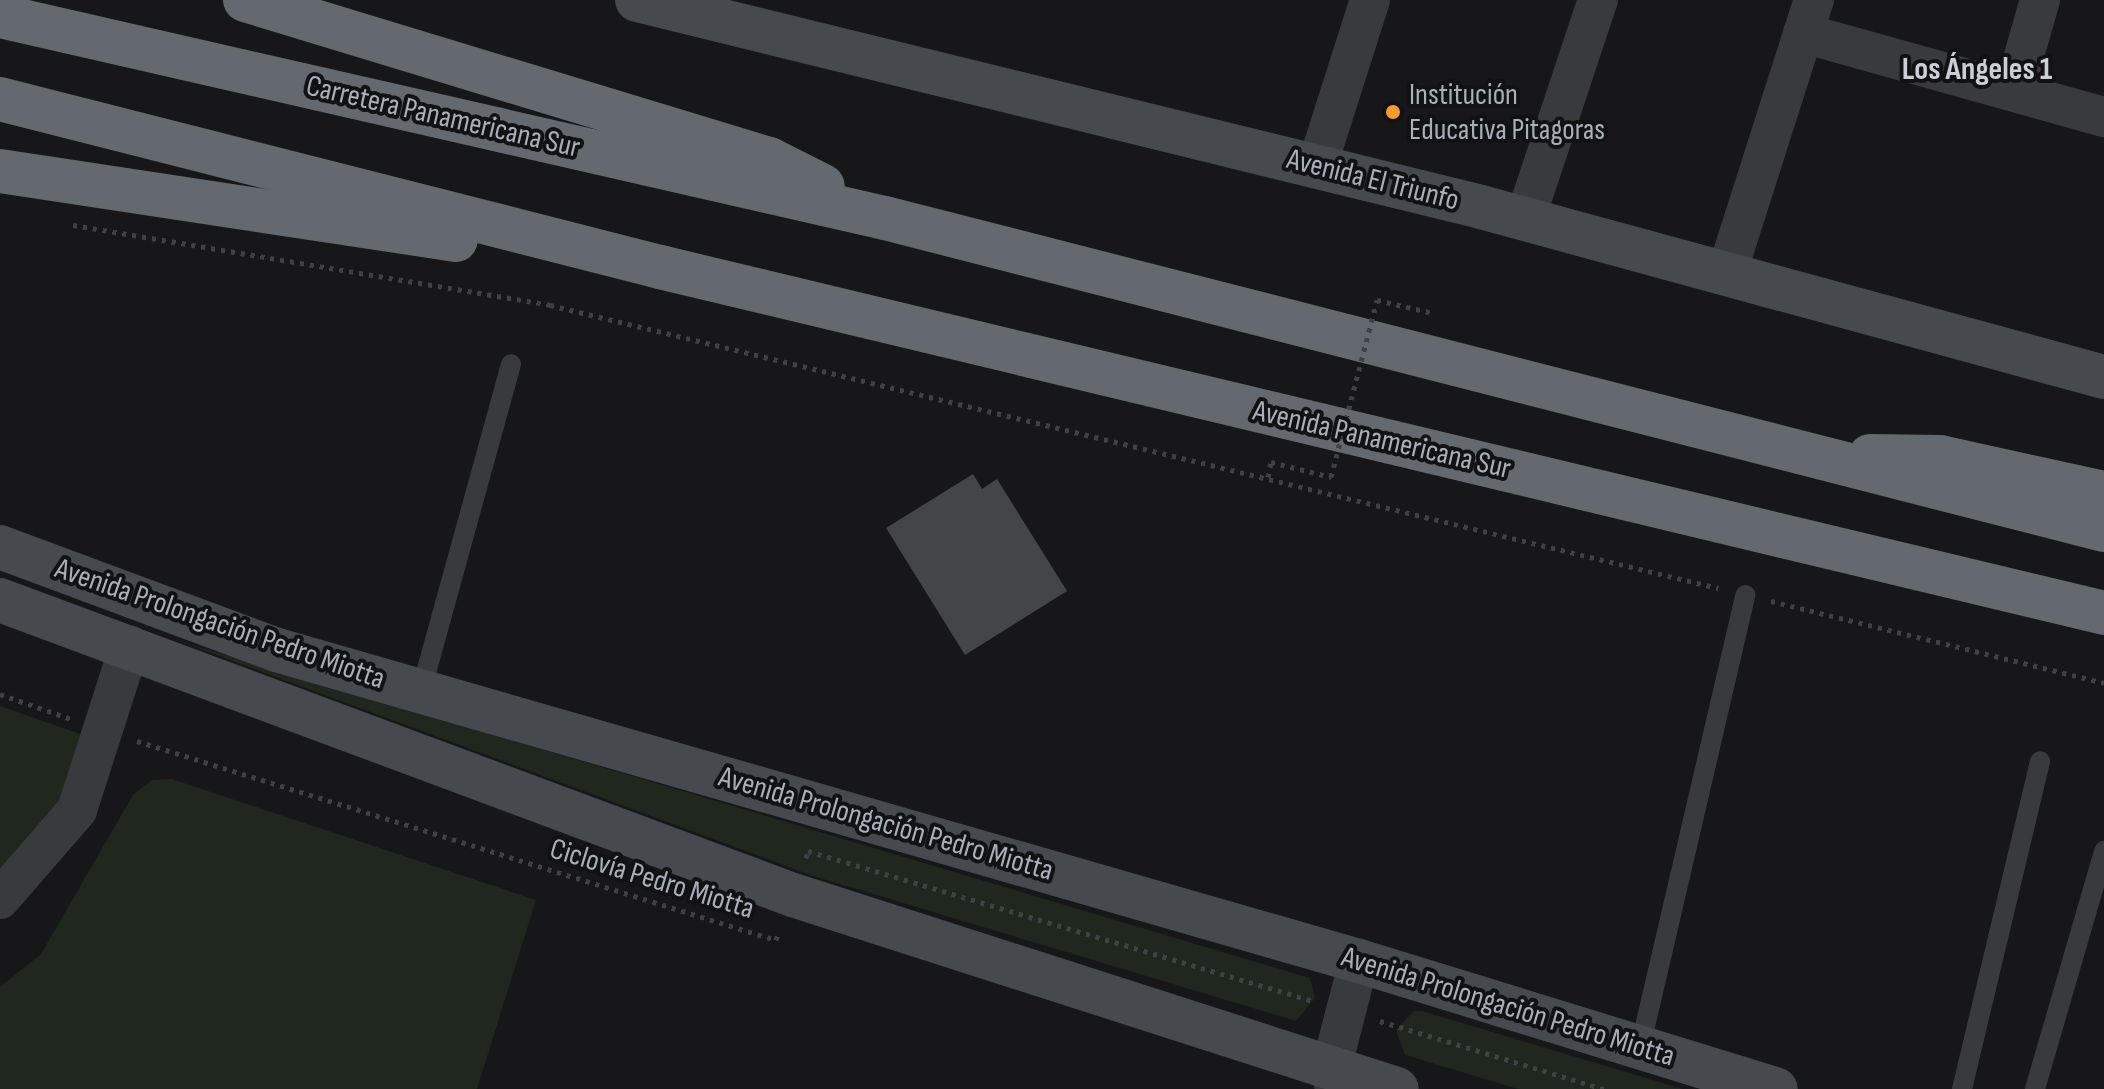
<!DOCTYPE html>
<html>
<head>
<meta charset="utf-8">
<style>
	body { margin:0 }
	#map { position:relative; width:2104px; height:1089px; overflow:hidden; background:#171719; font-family:"Sofia Sans Condensed",sans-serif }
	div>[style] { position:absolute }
	.green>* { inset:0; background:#1f271f }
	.building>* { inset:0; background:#434549 }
	.path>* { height:5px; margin-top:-2.5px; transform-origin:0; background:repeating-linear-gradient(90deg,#3e4145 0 4px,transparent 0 10px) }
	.service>* { height:20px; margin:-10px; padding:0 10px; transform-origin:10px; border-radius:10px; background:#383a3e }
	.minor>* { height:40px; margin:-20px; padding:0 20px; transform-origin:20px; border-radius:20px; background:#383a3e }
	.secondary>* { height:44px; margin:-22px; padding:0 22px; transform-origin:22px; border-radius:22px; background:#46494e }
	.motorway>* { height:44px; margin:-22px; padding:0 22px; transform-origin:22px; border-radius:22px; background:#64686f }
	.path-bridge>* { height:5px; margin-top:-2.5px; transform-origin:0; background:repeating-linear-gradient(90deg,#3e4145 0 4px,transparent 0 10px) }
	.dots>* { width:22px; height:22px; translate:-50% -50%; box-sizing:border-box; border:4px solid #121214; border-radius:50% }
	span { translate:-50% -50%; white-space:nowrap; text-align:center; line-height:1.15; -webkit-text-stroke:8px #121214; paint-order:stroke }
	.poi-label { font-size:30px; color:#a9b0b9 }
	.left { translate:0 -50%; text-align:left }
	.street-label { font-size:30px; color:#a9b0b9 }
	.neighbourhood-label { font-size:32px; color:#caced5; font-weight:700 }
</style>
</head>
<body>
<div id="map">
	<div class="green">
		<i style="clip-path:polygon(179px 641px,1310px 978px,1315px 998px,1296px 1021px,813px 876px)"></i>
		<i style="clip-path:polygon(0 706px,89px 737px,65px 799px,0 878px)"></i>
		<i style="clip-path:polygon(172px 779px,536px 900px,477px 1089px,0 1089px,0 987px,41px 954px,133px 795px,152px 780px)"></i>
		<i style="clip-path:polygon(1414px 1011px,1422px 1011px,1683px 1089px,1518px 1089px,1405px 1055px,1396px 1030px)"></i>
	</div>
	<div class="building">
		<i style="clip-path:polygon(973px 474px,982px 489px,997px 479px,1067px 591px,965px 655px,886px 528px)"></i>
	</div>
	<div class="path">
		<i style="left:73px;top:225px;width:484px;rotate:9.5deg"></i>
		<i style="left:550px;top:305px;width:1202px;rotate:13.62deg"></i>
		<i style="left:1377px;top:300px;width:57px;rotate:13.1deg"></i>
		<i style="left:1268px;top:477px;width:15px;rotate:-79deg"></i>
		<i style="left:1271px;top:462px;width:62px;rotate:14deg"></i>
		<i style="left:1771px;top:601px;width:343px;rotate:13.8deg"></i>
		<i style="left:0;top:694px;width:75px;rotate:19.4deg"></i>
		<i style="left:137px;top:741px;width:669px;rotate:17.3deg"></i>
		<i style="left:776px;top:940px;width:9px;rotate:-72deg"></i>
		<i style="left:806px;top:858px;width:7px;rotate:-74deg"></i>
		<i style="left:808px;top:851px;width:527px;rotate:16.54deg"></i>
		<i style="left:1380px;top:1021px;width:234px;rotate:16.9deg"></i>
	</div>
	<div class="service">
		<i style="left:421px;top:691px;width:339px;rotate:-74.6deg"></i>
		<i style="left:1640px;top:1048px;width:465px;rotate:-76.9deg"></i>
		<i style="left:1962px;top:1089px;width:337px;rotate:-76.6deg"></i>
		<i style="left:2035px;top:1089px;width:248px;rotate:-73.8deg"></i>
	</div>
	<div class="minor">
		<i style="left:1803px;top:33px;width:313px;rotate:15.6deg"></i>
		<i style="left:2014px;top:91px;width:95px;rotate:-74.1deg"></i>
		<i style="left:1317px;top:166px;width:174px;rotate:-72.3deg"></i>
		<i style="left:1525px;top:219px;width:231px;rotate:-71.6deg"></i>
		<i style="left:1727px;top:272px;width:286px;rotate:-72.3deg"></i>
		<i style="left:0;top:899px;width:118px;rotate:-49.1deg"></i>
		<i style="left:77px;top:810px;width:173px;rotate:-72.2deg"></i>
		<i style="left:1335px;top:1089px;width:20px;rotate:-101deg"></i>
		<i style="left:1331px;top:1069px;width:112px;rotate:-75.5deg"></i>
	</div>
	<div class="secondary">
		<i style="left:637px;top:0;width:869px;rotate:13.78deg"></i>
		<i style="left:1481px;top:207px;width:646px;rotate:15.26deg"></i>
		<i style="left:0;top:547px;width:296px;rotate:20.4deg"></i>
		<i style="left:277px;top:650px;width:1126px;rotate:16.04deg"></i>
		<i style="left:1359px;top:961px;width:436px;rotate:17.1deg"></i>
		<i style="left:0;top:600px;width:846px;rotate:20.41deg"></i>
		<i style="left:793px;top:895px;width:634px;rotate:17.81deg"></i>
	</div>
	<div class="motorway">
		<i style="left:245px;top:0;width:548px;rotate:16.88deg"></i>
		<i style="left:769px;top:159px;width:60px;rotate:26.6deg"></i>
		<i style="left:0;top:16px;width:908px;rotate:12.86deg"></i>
		<i style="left:885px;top:218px;width:1258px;rotate:14.36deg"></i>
		<i style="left:0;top:99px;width:681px;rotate:14.28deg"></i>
		<i style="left:660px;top:267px;width:1485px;rotate:13.47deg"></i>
		<i style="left:0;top:171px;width:461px;rotate:8.6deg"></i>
		<i style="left:1870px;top:456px;width:70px;rotate:0.8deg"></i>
		<i style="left:1940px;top:457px;width:168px;rotate:12.4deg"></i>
	</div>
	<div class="path-bridge">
		<i style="left:1331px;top:477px;width:183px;rotate:-75.4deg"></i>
	</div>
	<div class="dots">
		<i style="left:1393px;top:112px;background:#f49b34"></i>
	</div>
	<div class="poi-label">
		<span class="left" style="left:1409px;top:112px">Institución<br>Educativa Pitagoras</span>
	</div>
	<div class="street-label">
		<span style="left:443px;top:117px;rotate:13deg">Carretera Panamericana Sur</span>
		<span style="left:1373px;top:180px;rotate:14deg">Avenida El Triunfo</span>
		<span style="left:1382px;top:440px;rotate:13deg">Avenida Panamericana Sur</span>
		<span style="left:220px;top:624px;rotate:19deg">Avenida Prolongación Pedro Miotta</span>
		<span style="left:886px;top:824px;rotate:16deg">Avenida Prolongación Pedro Miotta</span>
		<span style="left:652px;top:879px;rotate:17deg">Ciclovía Pedro Miotta</span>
		<span style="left:1508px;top:1007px;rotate:17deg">Avenida Prolongación Pedro Miotta</span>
	</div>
	<div class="neighbourhood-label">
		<span style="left:1977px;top:70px">Los Ángeles 1</span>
	</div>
</div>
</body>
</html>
